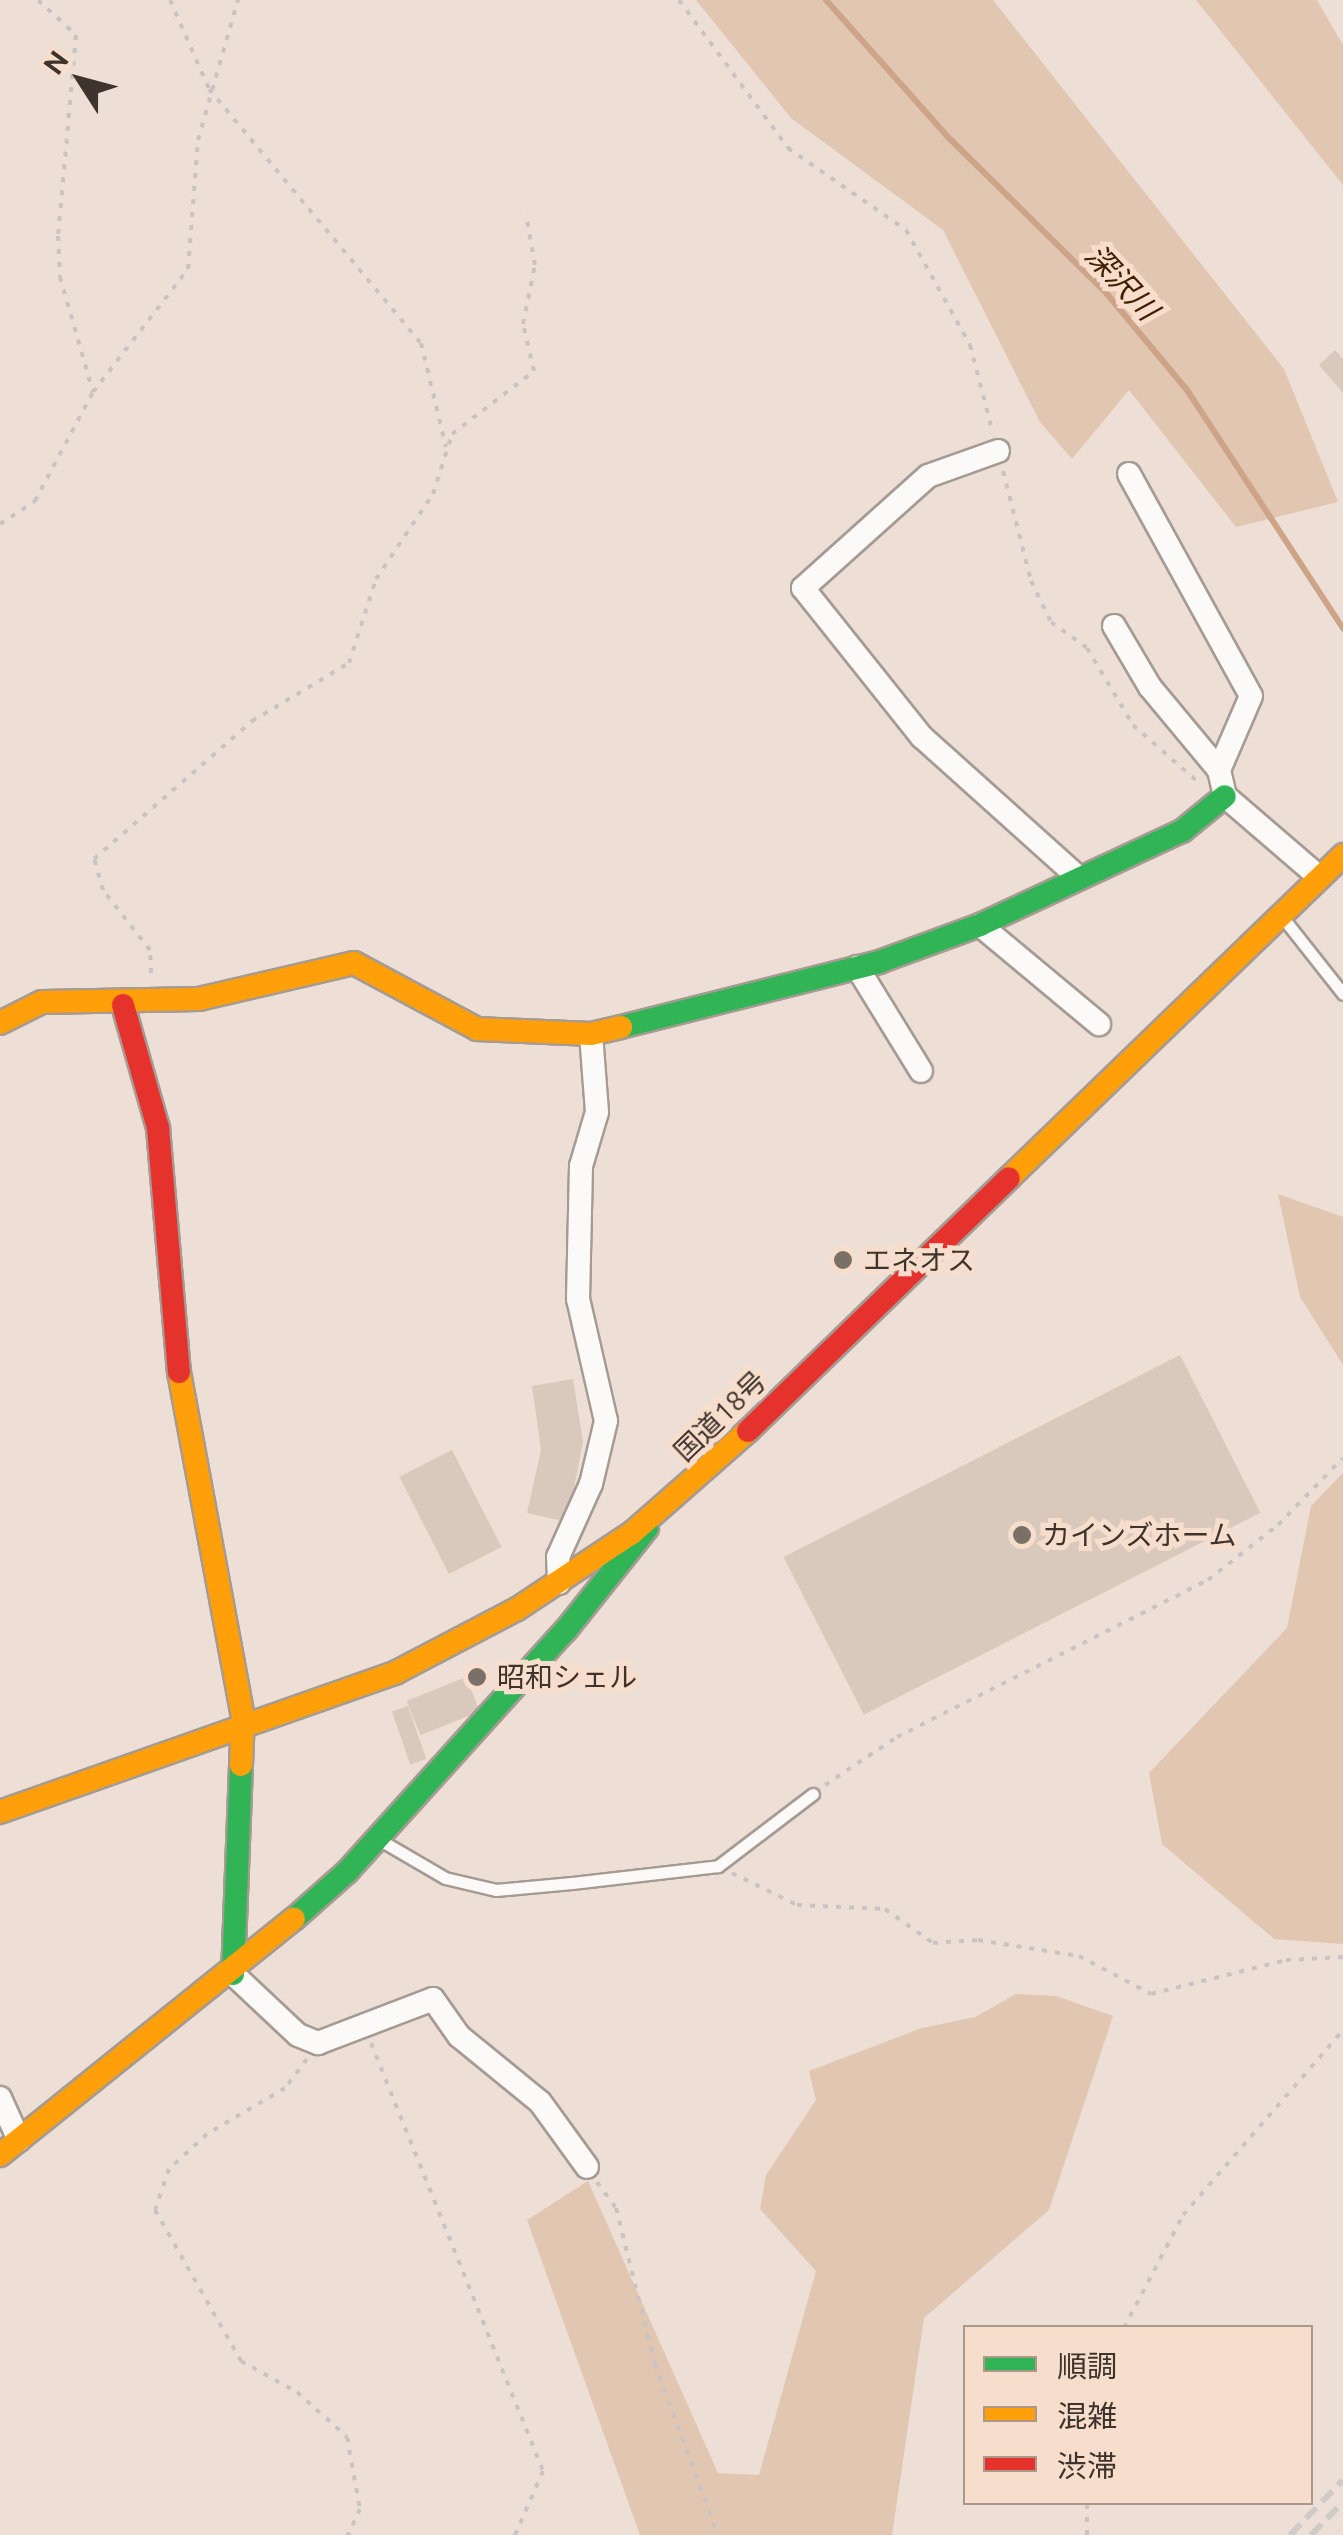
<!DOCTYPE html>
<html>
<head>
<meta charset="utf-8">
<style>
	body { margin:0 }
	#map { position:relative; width:1343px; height:2535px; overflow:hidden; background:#eddfd5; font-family:Ubuntu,"Noto Sans JP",sans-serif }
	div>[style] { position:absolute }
	.green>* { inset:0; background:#e1c6b2 }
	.stream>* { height:6px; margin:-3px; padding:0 3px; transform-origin:3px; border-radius:3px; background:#cda487 }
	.building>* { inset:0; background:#d9c8bc; transform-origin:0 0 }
	.path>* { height:4px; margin-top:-2px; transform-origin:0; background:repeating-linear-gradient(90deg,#c9c4c1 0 5px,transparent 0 13px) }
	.roads { filter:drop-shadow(2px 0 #a69b93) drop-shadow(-2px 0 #a69b93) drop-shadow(0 2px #a69b93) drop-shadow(0 -2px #a69b93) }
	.lane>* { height:11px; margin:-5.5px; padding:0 5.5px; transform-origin:5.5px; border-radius:5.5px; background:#fcfaf9 }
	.street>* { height:22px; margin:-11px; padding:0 11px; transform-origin:11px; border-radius:11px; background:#fcfaf9 }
	.fast>* { height:22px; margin:-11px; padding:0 11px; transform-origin:11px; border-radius:11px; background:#30b455 }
	.slow>* { height:22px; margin:-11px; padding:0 11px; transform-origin:11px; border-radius:11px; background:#ff9f0a }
	.jam>* { height:22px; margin:-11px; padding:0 11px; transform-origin:11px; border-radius:11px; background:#e5322d }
	.rail>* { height:6px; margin-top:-3px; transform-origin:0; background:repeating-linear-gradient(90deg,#cecbc8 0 15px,transparent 0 23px) }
	.dots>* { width:28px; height:28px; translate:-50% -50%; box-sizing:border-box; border:5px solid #f7ddcb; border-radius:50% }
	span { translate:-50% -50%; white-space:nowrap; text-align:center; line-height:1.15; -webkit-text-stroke:10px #f7ddcb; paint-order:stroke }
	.poi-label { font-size:28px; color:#3e342d }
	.left { translate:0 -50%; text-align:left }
	.street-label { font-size:28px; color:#3e342d }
	.water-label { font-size:30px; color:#421f00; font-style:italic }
	.legend { position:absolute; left:963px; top:2325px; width:350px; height:180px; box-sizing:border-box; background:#f7ddcb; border:2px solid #ad998c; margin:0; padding:12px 18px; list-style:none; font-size:30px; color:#3e342d }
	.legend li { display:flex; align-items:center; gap:20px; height:50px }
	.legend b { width:50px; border:2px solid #ad998c }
	.north { position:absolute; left:30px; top:30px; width:100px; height:100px; -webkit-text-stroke:8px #f7ddcb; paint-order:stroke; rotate:306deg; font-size:28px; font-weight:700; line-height:40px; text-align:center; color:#3e342d }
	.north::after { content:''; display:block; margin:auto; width:35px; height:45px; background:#3e342d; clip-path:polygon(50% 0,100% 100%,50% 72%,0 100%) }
</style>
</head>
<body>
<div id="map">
	<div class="green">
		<i style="clip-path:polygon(696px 0,993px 0,1284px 369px,1338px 502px,1236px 527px,1129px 390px,1072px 459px,1040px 422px,943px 230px,791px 118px)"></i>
		<i style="clip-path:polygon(1196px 0,1317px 0,1343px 45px,1343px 185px)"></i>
		<i style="clip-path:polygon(1278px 1194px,1343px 1217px,1343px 1365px,1300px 1297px)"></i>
		<i style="clip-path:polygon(1343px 1473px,1343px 1944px,1274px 1939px,1162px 1844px,1149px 1773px,1287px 1628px,1311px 1506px)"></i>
		<i style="clip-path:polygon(1016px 1994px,1056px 1996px,1113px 2016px,1049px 2210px,924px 2318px,892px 2535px,640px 2535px,527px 2220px,588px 2181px,718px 2473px,759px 2475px,816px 2271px,760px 2209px,766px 2175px,816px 2100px,809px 2071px,922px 2028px,975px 2017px)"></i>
	</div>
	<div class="stream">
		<i style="left:826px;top:0;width:183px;rotate:48.3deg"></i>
		<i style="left:948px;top:137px;width:223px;rotate:44.6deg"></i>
		<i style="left:1107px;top:294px;width:125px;rotate:50.2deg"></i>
		<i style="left:1187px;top:390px;width:285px;rotate:56.8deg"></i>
	</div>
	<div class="building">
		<i style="clip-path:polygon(1335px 350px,1343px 359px,1343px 393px,1319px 365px)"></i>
		<i style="left:1180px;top:1355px;width:177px;height:445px;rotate:63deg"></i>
		<i style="clip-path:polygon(573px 1379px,583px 1442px,567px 1522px,527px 1513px,541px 1450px,532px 1386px)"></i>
		<i style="left:452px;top:1450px;width:109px;height:59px;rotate:63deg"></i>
		<i style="left:466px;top:1677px;width:37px;height:64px;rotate:68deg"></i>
		<i style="left:408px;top:1706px;width:56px;height:17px;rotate:71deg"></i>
	</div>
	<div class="path">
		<i style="left:38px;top:0;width:52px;rotate:42.6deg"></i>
		<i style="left:76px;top:35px;width:202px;rotate:95.1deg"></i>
		<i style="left:58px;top:236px;width:41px;rotate:87.2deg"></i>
		<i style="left:60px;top:277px;width:120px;rotate:74deg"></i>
		<i style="left:170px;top:0;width:97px;rotate:66.3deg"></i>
		<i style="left:209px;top:89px;width:331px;rotate:50.2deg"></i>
		<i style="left:421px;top:343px;width:107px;rotate:76.5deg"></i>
		<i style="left:679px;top:0;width:184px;rotate:53.6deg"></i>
		<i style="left:788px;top:148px;width:144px;rotate:34.8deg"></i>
		<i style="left:906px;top:230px;width:132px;rotate:60.9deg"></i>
		<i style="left:970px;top:345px;width:91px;rotate:75.4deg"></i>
		<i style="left:1003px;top:471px;width:114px;rotate:75.7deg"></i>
		<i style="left:1031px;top:581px;width:46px;rotate:64deg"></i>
		<i style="left:1051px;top:622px;width:44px;rotate:35.8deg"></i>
		<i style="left:1087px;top:648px;width:90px;rotate:59.1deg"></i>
		<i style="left:1133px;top:725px;width:88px;rotate:41.3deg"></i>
		<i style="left:0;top:524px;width:42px;rotate:-33.3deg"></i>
		<i style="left:35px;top:501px;width:123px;rotate:-62deg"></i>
		<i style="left:93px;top:392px;width:155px;rotate:-52.3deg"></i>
		<i style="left:188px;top:269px;width:129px;rotate:-85.6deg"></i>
		<i style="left:198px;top:140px;width:146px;rotate:-74.1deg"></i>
		<i style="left:151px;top:973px;width:23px;rotate:-92deg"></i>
		<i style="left:150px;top:950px;width:76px;rotate:-128.1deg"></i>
		<i style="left:103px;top:890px;width:32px;rotate:-106deg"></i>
		<i style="left:94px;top:859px;width:210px;rotate:-41.1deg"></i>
		<i style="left:252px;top:721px;width:113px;rotate:-30.9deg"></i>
		<i style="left:349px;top:663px;width:88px;rotate:-72.2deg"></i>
		<i style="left:376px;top:579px;width:102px;rotate:-56.2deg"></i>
		<i style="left:433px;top:494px;width:63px;rotate:-72.4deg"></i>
		<i style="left:452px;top:434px;width:103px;rotate:-37.5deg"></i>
		<i style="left:534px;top:371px;width:48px;rotate:-103.2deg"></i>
		<i style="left:523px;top:324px;width:60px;rotate:-78.5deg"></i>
		<i style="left:535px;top:265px;width:52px;rotate:-100deg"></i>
		<i style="left:825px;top:1785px;width:87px;rotate:-33.7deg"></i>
		<i style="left:897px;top:1737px;width:348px;rotate:-26.8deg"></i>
		<i style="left:1208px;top:1580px;width:89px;rotate:-38.2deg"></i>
		<i style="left:1278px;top:1525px;width:93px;rotate:-45.9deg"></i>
		<i style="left:732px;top:1873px;width:72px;rotate:26.2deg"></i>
		<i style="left:797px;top:1905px;width:88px;rotate:2.6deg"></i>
		<i style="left:885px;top:1909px;width:59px;rotate:35.3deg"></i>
		<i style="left:933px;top:1943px;width:45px;rotate:-3.8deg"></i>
		<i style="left:978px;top:1940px;width:102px;rotate:9deg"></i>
		<i style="left:1079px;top:1956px;width:81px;rotate:27.8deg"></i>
		<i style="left:1151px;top:1994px;width:139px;rotate:-14.1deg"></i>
		<i style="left:1286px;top:1960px;width:57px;rotate:-3deg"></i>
		<i style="left:371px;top:2043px;width:461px;rotate:68.1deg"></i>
		<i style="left:543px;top:2471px;width:70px;rotate:113.6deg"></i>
		<i style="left:307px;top:2059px;width:36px;rotate:127deg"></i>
		<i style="left:285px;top:2088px;width:91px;rotate:149.5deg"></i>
		<i style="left:207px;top:2134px;width:52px;rotate:137.4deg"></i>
		<i style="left:169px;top:2169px;width:43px;rotate:108.9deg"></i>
		<i style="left:155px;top:2210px;width:174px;rotate:60.3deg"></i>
		<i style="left:241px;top:2361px;width:64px;rotate:29deg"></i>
		<i style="left:297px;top:2392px;width:67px;rotate:42deg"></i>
		<i style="left:347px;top:2437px;width:73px;rotate:79.8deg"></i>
		<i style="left:360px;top:2509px;width:29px;rotate:115deg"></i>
		<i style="left:597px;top:2182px;width:32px;rotate:54deg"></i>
		<i style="left:616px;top:2208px;width:161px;rotate:76deg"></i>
		<i style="left:655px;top:2364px;width:182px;rotate:69.8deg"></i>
		<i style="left:1124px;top:2328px;width:127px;rotate:-62.4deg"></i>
		<i style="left:1183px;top:2215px;width:245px;rotate:-49.1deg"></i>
		<i style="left:1087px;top:2535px;width:33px;rotate:-90deg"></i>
	</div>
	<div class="roads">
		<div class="lane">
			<i style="left:1287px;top:923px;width:90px;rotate:51.7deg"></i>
			<i style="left:380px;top:1840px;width:75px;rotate:30.3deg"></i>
			<i style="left:445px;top:1878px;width:52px;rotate:13.2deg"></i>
			<i style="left:496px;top:1890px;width:76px;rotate:-5.3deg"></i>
			<i style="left:572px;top:1883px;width:147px;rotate:-6.6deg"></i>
			<i style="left:718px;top:1866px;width:119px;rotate:-37.2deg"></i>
		</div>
		<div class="street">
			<i style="left:998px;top:451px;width:74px;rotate:160.3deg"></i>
			<i style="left:928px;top:476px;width:168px;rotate:138.1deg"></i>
			<i style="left:803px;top:588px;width:191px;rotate:51.4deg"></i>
			<i style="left:922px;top:737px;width:207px;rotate:41.9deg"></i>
			<i style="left:1129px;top:474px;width:253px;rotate:61.2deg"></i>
			<i style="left:1251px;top:696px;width:81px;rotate:113.4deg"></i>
			<i style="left:1114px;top:626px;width:71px;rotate:59.5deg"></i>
			<i style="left:1150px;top:687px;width:108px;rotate:50.3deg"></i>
			<i style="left:1219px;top:770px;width:27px;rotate:77deg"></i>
			<i style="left:1225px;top:796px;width:121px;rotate:40.7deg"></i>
			<i style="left:980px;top:925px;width:155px;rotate:39.8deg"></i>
			<i style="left:857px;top:967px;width:122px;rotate:58.4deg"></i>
			<i style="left:559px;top:1583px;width:26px;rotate:-92deg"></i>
			<i style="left:558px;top:1557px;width:80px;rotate:-65.7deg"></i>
			<i style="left:591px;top:1484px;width:65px;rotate:-76.6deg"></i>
			<i style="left:606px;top:1421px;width:125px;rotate:-102.9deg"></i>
			<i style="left:578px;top:1299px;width:133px;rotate:-88.7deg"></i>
			<i style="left:581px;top:1166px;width:56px;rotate:-73.5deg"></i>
			<i style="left:597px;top:1112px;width:78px;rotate:-94.4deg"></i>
			<i style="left:233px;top:1974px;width:89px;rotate:43.2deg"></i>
			<i style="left:298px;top:2035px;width:22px;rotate:22deg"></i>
			<i style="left:318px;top:2043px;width:123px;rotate:-20.9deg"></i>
			<i style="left:433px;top:1999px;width:45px;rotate:54.9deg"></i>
			<i style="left:459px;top:2036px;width:104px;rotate:39.2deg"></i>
			<i style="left:540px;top:2102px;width:80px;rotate:54.1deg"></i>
			<i style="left:0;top:2098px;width:46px;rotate:65.7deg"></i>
		</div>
		<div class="fast">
			<i style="left:621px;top:1027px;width:266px;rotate:-14.1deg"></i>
			<i style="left:879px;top:962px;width:108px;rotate:-20.1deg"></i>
			<i style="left:980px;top:925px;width:223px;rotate:-25deg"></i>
			<i style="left:1182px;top:831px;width:55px;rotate:-39.1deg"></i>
			<i style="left:294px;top:1919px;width:71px;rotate:-41.6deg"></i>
			<i style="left:347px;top:1872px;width:326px;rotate:-47.9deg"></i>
			<i style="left:566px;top:1630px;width:130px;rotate:-51.5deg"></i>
			<i style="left:233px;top:1974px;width:209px;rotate:-87.8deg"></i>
		</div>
		<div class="slow">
			<i style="left:0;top:1023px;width:47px;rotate:-26.6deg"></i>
			<i style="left:42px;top:1002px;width:157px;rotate:-1.1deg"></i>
			<i style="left:199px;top:999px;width:159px;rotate:-13.1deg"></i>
			<i style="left:354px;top:963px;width:140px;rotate:28.2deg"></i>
			<i style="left:477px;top:1029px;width:114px;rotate:2.5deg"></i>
			<i style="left:591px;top:1034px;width:31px;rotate:-13deg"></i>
			<i style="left:1009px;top:1178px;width:465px;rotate:-44deg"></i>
			<i style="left:179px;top:1372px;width:351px;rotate:79.5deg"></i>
			<i style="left:243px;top:1717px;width:48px;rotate:92.4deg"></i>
			<i style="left:0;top:1812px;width:419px;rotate:-19.4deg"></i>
			<i style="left:395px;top:1673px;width:138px;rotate:-27.7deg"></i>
			<i style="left:517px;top:1609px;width:138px;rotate:-33.5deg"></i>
			<i style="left:632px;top:1533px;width:154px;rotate:-41.3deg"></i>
			<i style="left:0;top:2155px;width:377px;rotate:-38.8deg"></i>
		</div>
		<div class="jam">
			<i style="left:123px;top:1005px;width:128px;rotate:74.1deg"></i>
			<i style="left:158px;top:1128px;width:245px;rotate:85.1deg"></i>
			<i style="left:748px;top:1431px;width:363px;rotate:-44.1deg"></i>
		</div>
	</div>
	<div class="rail">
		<i style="left:1290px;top:2535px;width:76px;rotate:-46.1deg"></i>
		<i style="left:1311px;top:2535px;width:46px;rotate:-45.9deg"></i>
	</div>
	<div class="dots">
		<i style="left:843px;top:1260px;background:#7b7068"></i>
		<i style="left:1022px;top:1535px;background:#7b7068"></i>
		<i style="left:477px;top:1677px;background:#7b7068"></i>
	</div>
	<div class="poi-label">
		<span class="left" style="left:863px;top:1260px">エネオス</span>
		<span class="left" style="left:1042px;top:1535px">カインズホーム</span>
		<span class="left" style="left:497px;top:1677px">昭和シェル</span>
	</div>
	<div class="street-label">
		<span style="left:720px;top:1416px;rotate:-44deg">国道18号</span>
	</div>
	<div class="water-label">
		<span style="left:1122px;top:282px;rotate:47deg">深沢川</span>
	</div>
	<ul class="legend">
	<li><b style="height:12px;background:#30b455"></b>順調</li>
	<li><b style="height:12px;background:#ff9f0a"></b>混雑</li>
	<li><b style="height:12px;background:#e5322d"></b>渋滞</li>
	</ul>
	<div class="north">N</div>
</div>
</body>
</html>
